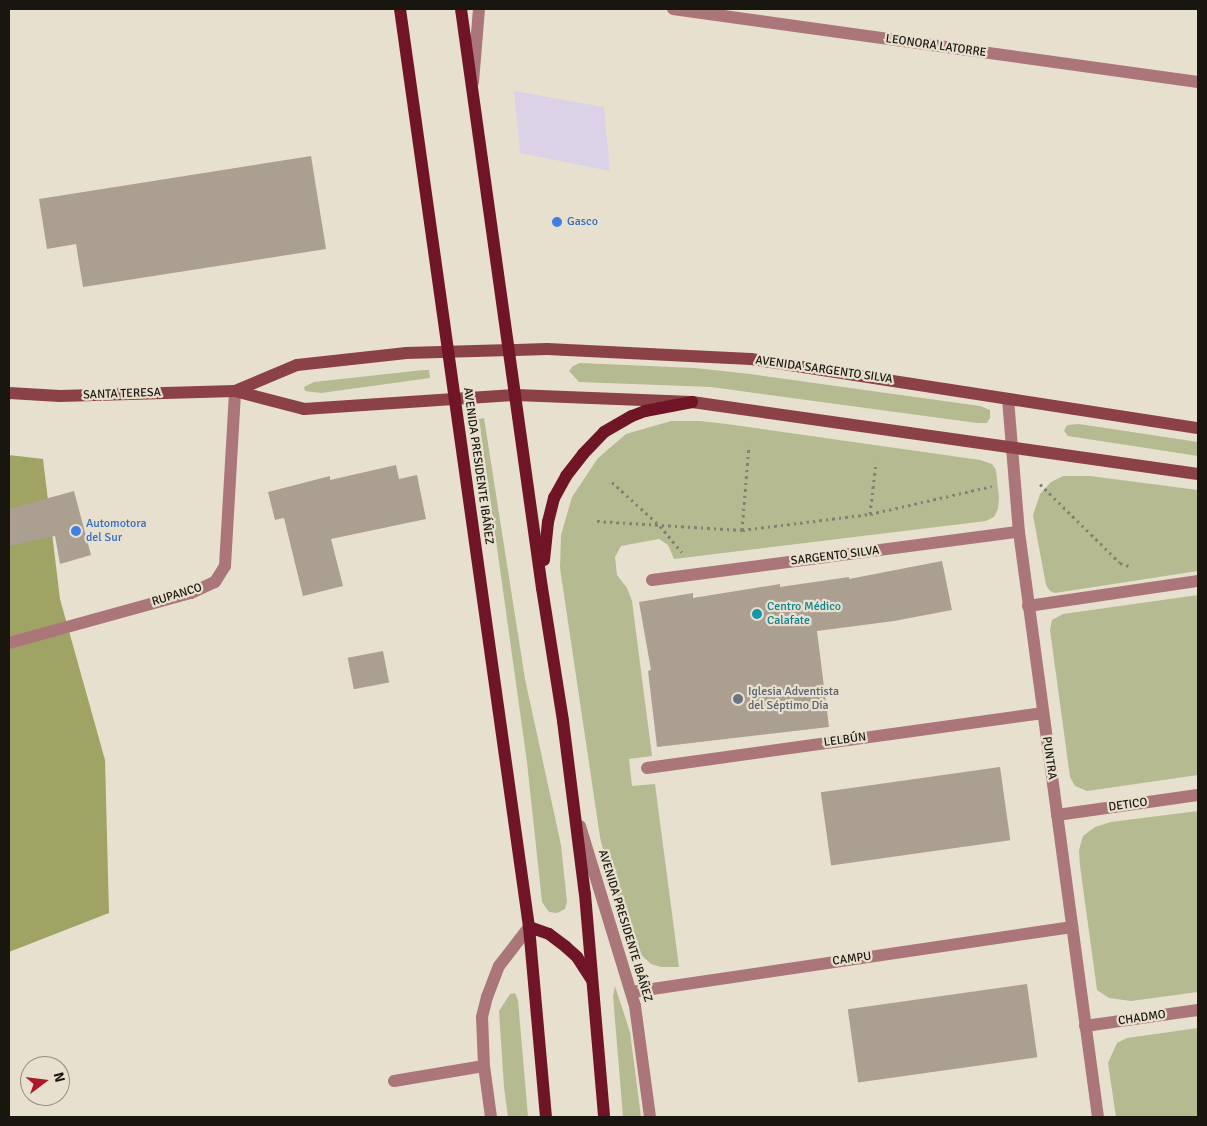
<!DOCTYPE html>
<html>
<head>
<meta charset="utf-8">
<style>
	body { margin:0 }
	#map { position:relative; width:1207px; height:1126px; overflow:hidden; background:#e8e0cf; font-family:Signika,sans-serif }
	div>[style] { position:absolute }
	.industrial>* { inset:0; background:#dcd2e7 }
	.green>* { inset:0; background:#b6ba91 }
	.forest>* { inset:0; background:#9fa464 }
	.building>* { inset:0; background:#aa9f91; transform-origin:0 0 }
	.path>* { height:3px; margin-top:-1.5px; transform-origin:0; background:repeating-linear-gradient(90deg,#858074 0 2.5px,transparent 0 6.5px) }
	.service>* { height:12px; margin:-6px; padding:0 6px; transform-origin:6px; border-radius:6px; background:#aa7679 }
	.minor>* { height:12px; margin:-6px; padding:0 6px; transform-origin:6px; border-radius:6px; background:#aa7679 }
	.tertiary>* { height:12px; margin:-6px; padding:0 6px; transform-origin:6px; border-radius:6px; background:#aa7679 }
	.secondary>* { height:12px; margin:-6px; padding:0 6px; transform-origin:6px; border-radius:6px; background:#8a4148 }
	.primary>* { height:12px; margin:-6px; padding:0 6px; transform-origin:6px; border-radius:6px; background:#701527 }
	.dots>* { width:14px; height:14px; translate:-50% -50%; box-sizing:border-box; border:2px solid #e8e0cf; border-radius:50% }
	span { translate:-50% -50%; white-space:nowrap; text-align:center; line-height:1.15; -webkit-text-stroke:4.5px #e8e0cf; paint-order:stroke }
	.street-label { font-size:12px; color:#191610 }
	.shop-label { font-size:12px; color:#366cbe }
	.left { translate:0 -50%; text-align:left }
	.culture-label { font-size:12px; color:#0d838f }
	.worship-label { font-size:12px; color:#5b616d }
	.frame { position:absolute; inset:0; border:10px solid #191610; pointer-events:none }
	.north { position:absolute; left:20px; top:1056px; width:50px; height:50px; box-sizing:border-box; background:#e8e0cf; border:1px solid #958f83; border-radius:50%; rotate:75deg; font-size:14px; font-weight:700; line-height:20px; text-align:center; color:#191610 }
	.north::after { content:''; display:block; margin:auto; width:18px; height:22px; background:#ad1928; clip-path:polygon(50% 0,100% 100%,50% 72%,0 100%) }
</style>
</head>
<body>
<div id="map">
	<div class="industrial">
		<i style="clip-path:polygon(514px 91px,604px 107px,610px 171px,520px 153px)"></i>
	</div>
	<div class="green">
		<i style="clip-path:polygon(580px 363px,695px 368px,750px 374px,980px 406px,990px 410px,990px 418px,987px 423px,977px 423px,711px 387px,579px 382px,569px 371px,573px 366px)"></i>
		<i style="clip-path:polygon(423px 370px,429px 370px,430px 378px,321px 393px,305px 391px,304px 387px,314px 382px)"></i>
		<i style="clip-path:polygon(484px 418px,525px 679px,561px 845px,567px 902px,565px 909px,557px 913px,549px 912px,542px 902px,527px 762px,479px 419px)"></i>
		<i style="clip-path:polygon(671px 421px,700px 421px,727px 424px,980px 460px,992px 464px,996px 470px,999px 498px,998px 509px,994px 517px,986px 521px,674px 559px,668px 545px,659px 539px,621px 546px,615px 557px,617px 575px,627px 588px,632px 601px,652px 756px,629px 759px,632px 786px,655px 784px,679px 967px,661px 967px,651px 964px,634px 948px,608px 869px,600px 837px,560px 568px,561px 535px,572px 497px,598px 458px,626px 434px)"></i>
		<i style="clip-path:polygon(1079px 424px,1198px 442px,1198px 456px,1068px 436px,1064px 431px,1067px 425px)"></i>
		<i style="clip-path:polygon(1063px 476px,1090px 476px,1198px 490px,1198px 571px,1055px 593px,1050px 591px,1046px 585px,1033px 515px,1040px 494px,1051px 482px)"></i>
		<i style="clip-path:polygon(1198px 595px,1198px 775px,1087px 791px,1075px 786px,1070px 777px,1050px 630px,1052px 620px,1063px 614px)"></i>
		<i style="clip-path:polygon(1198px 811px,1198px 992px,1131px 1001px,1109px 998px,1097px 990px,1080px 866px,1079px 850px,1083px 836px,1095px 827px,1111px 822px)"></i>
		<i style="clip-path:polygon(615px 986px,630px 1032px,641px 1117px,623px 1117px,613px 996px)"></i>
		<i style="clip-path:polygon(515px 993px,518px 1000px,528px 1117px,508px 1117px,504px 1087px,499px 1011px,510px 994px)"></i>
		<i style="clip-path:polygon(1198px 1028px,1198px 1117px,1116px 1117px,1108px 1063px,1117px 1043px,1127px 1038px)"></i>
	</div>
	<div class="forest">
		<i style="clip-path:polygon(9px 455px,43px 459px,60px 599px,105px 760px,109px 913px,9px 952px)"></i>
	</div>
	<div class="building">
		<i style="clip-path:polygon(311px 156px,326px 249px,83px 287px,76px 244px,47px 249px,39px 199px)"></i>
		<i style="clip-path:polygon(396px 465px,399px 479px,417px 475px,426px 519px,331px 539px,343px 586px,303px 596px,284px 518px,275px 520px,268px 492px,330px 476px,330px 480px)"></i>
		<i style="clip-path:polygon(74px 491px,91px 555px,60px 564px,55px 536px,9px 546px,9px 509px)"></i>
		<i style="clip-path:polygon(942px 561px,952px 610px,894px 621px,817px 631px,829px 727px,657px 747px,648px 671px,651px 670px,639px 602px,693px 593px,693px 598px,780px 584px,780px 587px,849px 577px,849px 579px)"></i>
		<i style="left:383px;top:651px;width:32px;height:36px;rotate:79deg"></i>
		<i style="left:1000px;top:767px;width:74px;height:181px;rotate:82deg"></i>
		<i style="left:1027px;top:984px;width:74px;height:181px;rotate:82deg"></i>
	</div>
	<div class="path">
		<i style="left:612px;top:482px;width:65px;rotate:42.5deg"></i>
		<i style="left:660px;top:526px;width:34px;rotate:50deg"></i>
		<i style="left:1040px;top:484px;width:112px;rotate:44.6deg"></i>
		<i style="left:1120px;top:563px;width:9px;rotate:18deg"></i>
		<i style="left:870px;top:514px;width:52px;rotate:-83.4deg"></i>
		<i style="left:597px;top:521px;width:145px;rotate:3.6deg"></i>
		<i style="left:742px;top:530px;width:129px;rotate:-7.1deg"></i>
		<i style="left:870px;top:514px;width:125px;rotate:-12.9deg"></i>
		<i style="left:742px;top:530px;width:85px;rotate:-85.3deg"></i>
	</div>
	<div class="service">
		<i style="left:394px;top:1081px;width:91px;rotate:-9.5deg"></i>
	</div>
	<div class="minor">
		<i style="left:673px;top:9px;width:530px;rotate:7.92deg"></i>
		<i style="left:473px;top:82px;width:73px;rotate:-85.3deg"></i>
		<i style="left:1008px;top:399px;width:133px;rotate:85.3deg"></i>
		<i style="left:1019px;top:532px;width:590px;rotate:82.31deg"></i>
		<i style="left:652px;top:580px;width:370px;rotate:-7.5deg"></i>
		<i style="left:1028px;top:606px;width:172px;rotate:-8.4deg"></i>
		<i style="left:9px;top:643px;width:189px;rotate:-15.4deg"></i>
		<i style="left:191px;top:593px;width:26px;rotate:-25deg"></i>
		<i style="left:215px;top:582px;width:19px;rotate:-58deg"></i>
		<i style="left:225px;top:566px;width:175px;rotate:-86.7deg"></i>
		<i style="left:647px;top:768px;width:400px;rotate:-7.9deg"></i>
		<i style="left:1057px;top:815px;width:142px;rotate:-8.1deg"></i>
		<i style="left:632px;top:992px;width:445px;rotate:-8.4deg"></i>
		<i style="left:1085px;top:1026px;width:114px;rotate:-8.1deg"></i>
	</div>
	<div class="tertiary">
		<i style="left:580px;top:826px;width:188px;rotate:73deg"></i>
		<i style="left:635px;top:1006px;width:112px;rotate:82.3deg"></i>
		<i style="left:491px;top:1117px;width:51px;rotate:-97.8deg"></i>
		<i style="left:484px;top:1066px;width:49px;rotate:-92.3deg"></i>
		<i style="left:482px;top:1017px;width:21px;rotate:-76deg"></i>
		<i style="left:487px;top:997px;width:33px;rotate:-69deg"></i>
		<i style="left:499px;top:966px;width:49px;rotate:-52.4deg"></i>
	</div>
	<div class="secondary">
		<i style="left:235px;top:391px;width:67px;rotate:-22.8deg"></i>
		<i style="left:297px;top:365px;width:110px;rotate:-6.3deg"></i>
		<i style="left:406px;top:353px;width:141px;rotate:-1.6deg"></i>
		<i style="left:547px;top:349px;width:204px;rotate:2.8deg"></i>
		<i style="left:751px;top:359px;width:452px;rotate:8.8deg"></i>
		<i style="left:9px;top:393px;width:51px;rotate:3.4deg"></i>
		<i style="left:60px;top:396px;width:175px;rotate:-1.6deg"></i>
		<i style="left:235px;top:391px;width:71px;rotate:14.6deg"></i>
		<i style="left:304px;top:409px;width:212px;rotate:-3.8deg"></i>
		<i style="left:516px;top:395px;width:176px;rotate:2.3deg"></i>
		<i style="left:692px;top:402px;width:511px;rotate:8.1deg"></i>
	</div>
	<div class="primary">
		<i style="left:400px;top:9px;width:927px;rotate:82deg"></i>
		<i style="left:529px;top:927px;width:191px;rotate:84.9deg"></i>
		<i style="left:461px;top:9px;width:585px;rotate:82.04deg"></i>
		<i style="left:542px;top:588px;width:135px;rotate:81deg"></i>
		<i style="left:563px;top:721px;width:174px;rotate:82.8deg"></i>
		<i style="left:585px;top:894px;width:224px;rotate:85.1deg"></i>
		<i style="left:544px;top:560px;width:38px;rotate:-84deg"></i>
		<i style="left:548px;top:522px;width:25px;rotate:-76deg"></i>
		<i style="left:554px;top:498px;width:25px;rotate:-61deg"></i>
		<i style="left:566px;top:476px;width:28px;rotate:-52deg"></i>
		<i style="left:583px;top:454px;width:30px;rotate:-46deg"></i>
		<i style="left:604px;top:432px;width:32px;rotate:-30deg"></i>
		<i style="left:632px;top:416px;width:14px;rotate:-21deg"></i>
		<i style="left:645px;top:411px;width:48px;rotate:-10.8deg"></i>
		<i style="left:529px;top:927px;width:21px;rotate:19deg"></i>
		<i style="left:549px;top:934px;width:21px;rotate:37deg"></i>
		<i style="left:566px;top:947px;width:15px;rotate:42deg"></i>
		<i style="left:577px;top:957px;width:27px;rotate:57deg"></i>
	</div>
	<div class="dots">
		<i style="left:557px;top:222px;background:#3f7fe0"></i>
		<i style="left:76px;top:531px;background:#3f7fe0"></i>
		<i style="left:757px;top:614px;background:#0f9aa8"></i>
		<i style="left:738px;top:699px;background:#6b7280"></i>
	</div>
	<div class="street-label">
		<span style="left:936px;top:46px;rotate:8deg">LEONORA LATORRE</span>
		<span style="left:824px;top:370px;rotate:8deg">AVENIDA SARGENTO SILVA</span>
		<span style="left:122px;top:394px;rotate:-2deg">SANTA TERESA</span>
		<span style="left:478px;top:466px;rotate:82deg">AVENIDA PRESIDENTE IBÁÑEZ</span>
		<span style="left:835px;top:556px;rotate:-7deg">SARGENTO SILVA</span>
		<span style="left:177px;top:595px;rotate:-17deg">RUPANCO</span>
		<span style="left:845px;top:740px;rotate:-8deg">LELBÚN</span>
		<span style="left:1049px;top:758px;rotate:82deg">PUNTRA</span>
		<span style="left:1128px;top:805px;rotate:-8deg">DETICO</span>
		<span style="left:625px;top:926px;rotate:73deg">AVENIDA PRESIDENTE IBÁÑEZ</span>
		<span style="left:852px;top:959px;rotate:-8deg">CAMPU</span>
		<span style="left:1142px;top:1018px;rotate:-8deg">CHADMO</span>
	</div>
	<div class="shop-label">
		<span class="left" style="left:567px;top:222px">Gasco</span>
		<span class="left" style="left:86px;top:531px">Automotora<br>del Sur</span>
	</div>
	<div class="culture-label">
		<span class="left" style="left:767px;top:614px">Centro Médico<br>Calafate</span>
	</div>
	<div class="worship-label">
		<span class="left" style="left:748px;top:699px">Iglesia Adventista<br>del Séptimo Día</span>
	</div>
	<div class="frame"></div>
	<div class="north">N</div>
</div>
</body>
</html>
